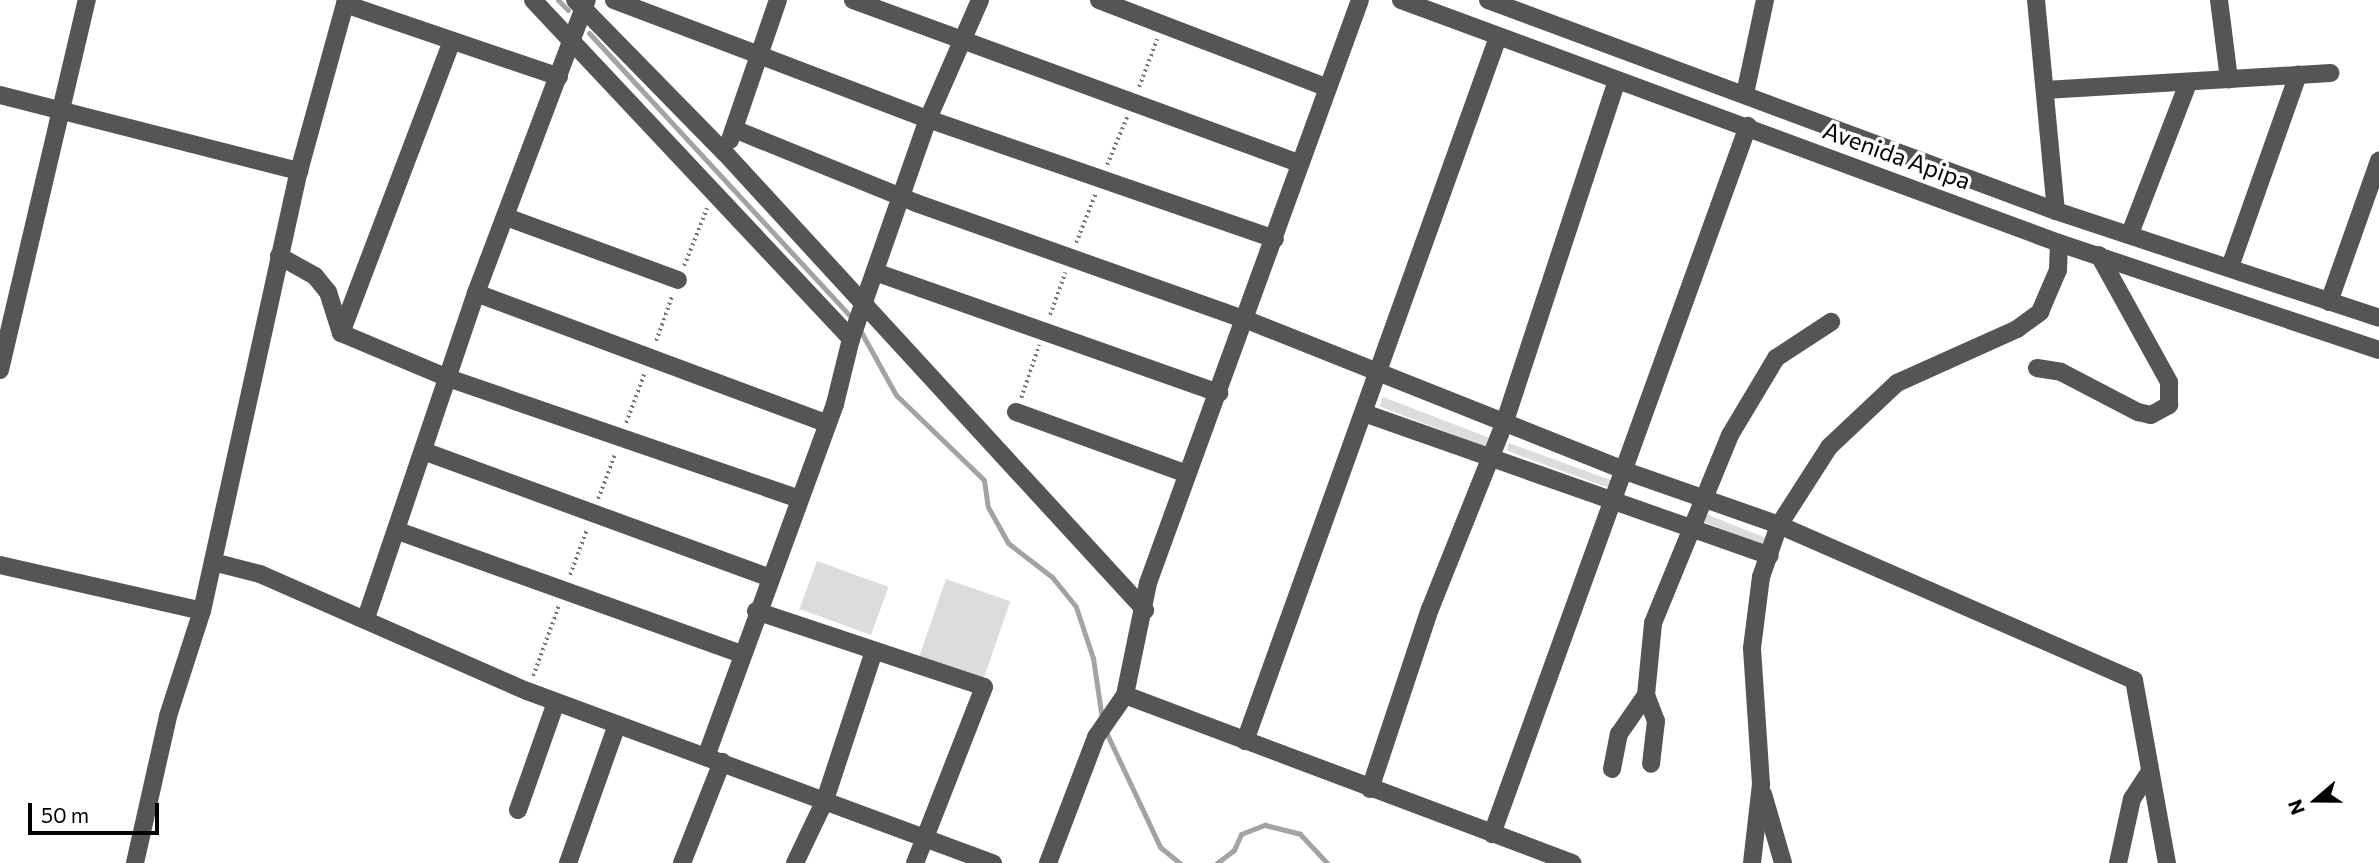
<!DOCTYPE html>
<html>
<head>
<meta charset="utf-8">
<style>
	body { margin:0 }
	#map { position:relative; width:2379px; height:863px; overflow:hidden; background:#fff; font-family:Commissioner,sans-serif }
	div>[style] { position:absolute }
	.green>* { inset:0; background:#dcdcdc; transform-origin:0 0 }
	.stream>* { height:5px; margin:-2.5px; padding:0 2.5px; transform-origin:2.5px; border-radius:2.5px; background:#a3a3a3 }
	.path>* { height:3.5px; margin-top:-1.75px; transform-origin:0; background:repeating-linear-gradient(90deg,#777 0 2px,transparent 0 5.5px) }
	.minor>* { height:18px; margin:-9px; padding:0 9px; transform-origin:9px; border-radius:9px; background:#555 }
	span { translate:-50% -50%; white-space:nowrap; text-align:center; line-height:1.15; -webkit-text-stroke:7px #fff; paint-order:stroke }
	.street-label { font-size:24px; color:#000 }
	.north { position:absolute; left:2281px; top:765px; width:70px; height:70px; -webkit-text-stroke:5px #fff; paint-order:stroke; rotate:250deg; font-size:19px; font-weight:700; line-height:28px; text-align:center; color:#000 }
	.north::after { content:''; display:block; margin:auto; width:24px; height:32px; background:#000; clip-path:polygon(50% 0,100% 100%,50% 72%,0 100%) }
	.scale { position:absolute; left:28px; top:803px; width:131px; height:32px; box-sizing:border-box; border:4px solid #000; border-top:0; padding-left:9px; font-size:21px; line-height:24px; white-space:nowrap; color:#000; -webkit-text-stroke:5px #fff; paint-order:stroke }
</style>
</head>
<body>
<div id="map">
	<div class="green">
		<i style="left:1383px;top:397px;width:113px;height:10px;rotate:21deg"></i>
		<i style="left:1509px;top:443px;width:111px;height:8px;rotate:20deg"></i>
		<i style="left:1706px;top:514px;width:65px;height:8px;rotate:22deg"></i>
		<i style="left:817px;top:561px;width:76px;height:51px;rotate:20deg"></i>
		<i style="left:946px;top:579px;width:68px;height:85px;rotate:19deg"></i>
	</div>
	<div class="stream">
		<i style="left:558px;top:0;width:14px;rotate:45deg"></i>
		<i style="left:589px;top:33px;width:388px;rotate:47.3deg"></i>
		<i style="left:860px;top:330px;width:74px;rotate:61deg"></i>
		<i style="left:896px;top:395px;width:122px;rotate:44deg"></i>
		<i style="left:984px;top:480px;width:27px;rotate:82deg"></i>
		<i style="left:988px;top:507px;width:41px;rotate:60.9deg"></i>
		<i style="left:1008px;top:543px;width:56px;rotate:37.7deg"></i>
		<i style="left:1052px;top:577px;width:38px;rotate:51deg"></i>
		<i style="left:1076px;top:607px;width:54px;rotate:71.6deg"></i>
		<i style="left:1093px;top:658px;width:62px;rotate:81.6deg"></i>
		<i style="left:1106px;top:732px;width:127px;rotate:64.8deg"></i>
		<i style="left:1160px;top:847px;width:26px;rotate:39deg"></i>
		<i style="left:1217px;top:863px;width:21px;rotate:-37deg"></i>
		<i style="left:1234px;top:850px;width:17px;rotate:-66deg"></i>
		<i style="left:1241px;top:834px;width:26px;rotate:-21deg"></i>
		<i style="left:1265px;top:825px;width:36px;rotate:14deg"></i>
		<i style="left:1300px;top:834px;width:40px;rotate:47deg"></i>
	</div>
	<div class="path">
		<i style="left:1139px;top:87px;width:51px;rotate:-69.4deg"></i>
		<i style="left:1107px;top:165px;width:52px;rotate:-67.4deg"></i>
		<i style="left:1076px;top:243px;width:52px;rotate:-68.4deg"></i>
		<i style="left:684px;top:266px;width:62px;rotate:-68.4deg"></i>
		<i style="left:1050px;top:315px;width:45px;rotate:-70.3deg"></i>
		<i style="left:656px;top:341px;width:48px;rotate:-70.4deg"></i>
		<i style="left:1021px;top:398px;width:56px;rotate:-71.2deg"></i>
		<i style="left:626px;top:423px;width:54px;rotate:-69.6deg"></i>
		<i style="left:598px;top:499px;width:48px;rotate:-69.3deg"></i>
		<i style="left:570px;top:575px;width:49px;rotate:-69.7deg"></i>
		<i style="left:533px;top:676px;width:76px;rotate:-69.9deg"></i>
	</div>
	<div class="minor">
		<i style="left:533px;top:0;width:465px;rotate:46.8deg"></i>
		<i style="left:575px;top:0;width:214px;rotate:45.6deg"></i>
		<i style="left:725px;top:153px;width:621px;rotate:47.42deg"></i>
		<i style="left:614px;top:0;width:336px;rotate:20.8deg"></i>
		<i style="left:928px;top:119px;width:367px;rotate:19.1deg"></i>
		<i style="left:853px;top:0;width:476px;rotate:20.1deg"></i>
		<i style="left:1099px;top:0;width:245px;rotate:21deg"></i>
		<i style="left:1401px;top:0;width:701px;rotate:20.27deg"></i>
		<i style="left:2059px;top:243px;width:337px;rotate:18.5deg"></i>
		<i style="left:1488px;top:0;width:606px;rotate:20.38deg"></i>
		<i style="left:2056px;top:211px;width:340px;rotate:18.3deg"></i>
		<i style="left:2036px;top:0;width:212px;rotate:84.6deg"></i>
		<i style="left:2219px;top:0;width:80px;rotate:82.8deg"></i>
		<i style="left:345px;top:4px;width:226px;rotate:18.8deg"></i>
		<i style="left:2045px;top:90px;width:286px;rotate:-3.4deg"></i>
		<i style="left:1745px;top:94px;width:96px;rotate:-78deg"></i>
		<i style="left:0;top:95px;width:309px;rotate:14.3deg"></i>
		<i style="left:734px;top:129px;width:196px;rotate:22.1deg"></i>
		<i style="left:916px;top:203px;width:351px;rotate:19.5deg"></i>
		<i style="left:1247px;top:320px;width:410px;rotate:21.7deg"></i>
		<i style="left:1628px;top:472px;width:160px;rotate:19.3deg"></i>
		<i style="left:1779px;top:525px;width:387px;rotate:23.6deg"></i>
		<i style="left:2134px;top:680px;width:186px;rotate:79.8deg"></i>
		<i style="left:730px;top:140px;width:148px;rotate:-71.1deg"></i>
		<i style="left:506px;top:217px;width:183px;rotate:20.1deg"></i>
		<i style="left:2131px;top:231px;width:159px;rotate:-68.9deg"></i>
		<i style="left:279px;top:256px;width:41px;rotate:29.1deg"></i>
		<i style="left:315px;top:276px;width:21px;rotate:51deg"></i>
		<i style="left:328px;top:292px;width:43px;rotate:72.4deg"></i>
		<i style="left:2231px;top:264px;width:201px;rotate:-70.5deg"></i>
		<i style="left:875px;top:272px;width:365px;rotate:19.4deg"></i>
		<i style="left:476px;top:293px;width:372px;rotate:20.4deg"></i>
		<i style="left:2329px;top:302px;width:150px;rotate:-70.5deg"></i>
		<i style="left:341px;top:333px;width:116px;rotate:22.8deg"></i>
		<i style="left:448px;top:378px;width:369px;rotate:19deg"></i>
		<i style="left:341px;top:333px;width:312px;rotate:-69.2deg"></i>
		<i style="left:2037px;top:368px;width:24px;rotate:9deg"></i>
		<i style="left:2061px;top:372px;width:87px;rotate:27.5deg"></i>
		<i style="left:2138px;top:412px;width:13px;rotate:13deg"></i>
		<i style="left:2151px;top:415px;width:21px;rotate:-29deg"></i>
		<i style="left:2169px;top:405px;width:23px;rotate:-90deg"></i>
		<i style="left:2169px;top:382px;width:145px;rotate:-118.9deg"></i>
		<i style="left:0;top:370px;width:380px;rotate:-76.8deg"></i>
		<i style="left:1016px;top:412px;width:182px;rotate:19.9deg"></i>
		<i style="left:1364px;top:413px;width:430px;rotate:19.4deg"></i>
		<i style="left:426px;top:452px;width:364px;rotate:20.1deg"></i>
		<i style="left:398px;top:531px;width:364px;rotate:19.7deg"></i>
		<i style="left:213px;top:562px;width:49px;rotate:14.3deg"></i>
		<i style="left:260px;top:574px;width:292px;rotate:23.7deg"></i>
		<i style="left:527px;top:691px;width:497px;rotate:20.3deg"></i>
		<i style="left:0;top:565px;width:207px;rotate:12.8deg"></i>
		<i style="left:756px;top:611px;width:240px;rotate:18.4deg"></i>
		<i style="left:984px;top:687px;width:189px;rotate:111.4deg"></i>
		<i style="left:366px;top:618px;width:343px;rotate:-71.3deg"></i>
		<i style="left:476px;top:293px;width:313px;rotate:-69.3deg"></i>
		<i style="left:1125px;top:695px;width:478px;rotate:20.6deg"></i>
		<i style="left:1646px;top:695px;width:28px;rotate:69deg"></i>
		<i style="left:1656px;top:721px;width:43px;rotate:96.6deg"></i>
		<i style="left:1245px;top:741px;width:748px;rotate:-70.23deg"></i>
		<i style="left:707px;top:754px;width:373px;rotate:-69.9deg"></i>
		<i style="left:835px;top:404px;width:67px;rotate:-76.2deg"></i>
		<i style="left:851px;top:339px;width:233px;rotate:-70.7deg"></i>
		<i style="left:928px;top:119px;width:130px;rotate:-66.4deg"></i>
		<i style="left:1612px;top:769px;width:36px;rotate:-79deg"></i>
		<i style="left:1619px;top:734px;width:47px;rotate:-55.3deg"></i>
		<i style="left:1646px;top:695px;width:72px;rotate:-84.4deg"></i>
		<i style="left:1653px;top:623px;width:203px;rotate:-67.7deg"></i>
		<i style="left:1730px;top:435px;width:90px;rotate:-59.1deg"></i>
		<i style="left:1776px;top:358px;width:66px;rotate:-33.2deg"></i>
		<i style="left:1370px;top:789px;width:190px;rotate:-71.6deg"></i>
		<i style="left:1430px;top:609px;width:199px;rotate:-68.2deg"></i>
		<i style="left:1504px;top:424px;width:361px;rotate:-71.8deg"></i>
		<i style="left:1763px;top:794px;width:72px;rotate:73.8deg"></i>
		<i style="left:518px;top:810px;width:114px;rotate:-70.6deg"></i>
		<i style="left:1492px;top:834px;width:753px;rotate:-70.12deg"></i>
		<i style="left:135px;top:863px;width:151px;rotate:-77.3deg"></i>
		<i style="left:168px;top:716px;width:110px;rotate:-72.1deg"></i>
		<i style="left:202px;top:611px;width:451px;rotate:-77.6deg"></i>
		<i style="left:299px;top:171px;width:177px;rotate:-74.6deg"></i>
		<i style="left:568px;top:863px;width:146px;rotate:-70.5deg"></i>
		<i style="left:682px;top:863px;width:109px;rotate:-68.4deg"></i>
		<i style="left:795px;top:863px;width:70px;rotate:-64.5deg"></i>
		<i style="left:825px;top:800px;width:157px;rotate:-71.8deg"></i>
		<i style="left:1048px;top:863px;width:135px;rotate:-69.1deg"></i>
		<i style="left:1096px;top:737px;width:51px;rotate:-55.4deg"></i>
		<i style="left:1125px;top:695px;width:114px;rotate:-78.4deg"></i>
		<i style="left:1148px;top:583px;width:620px;rotate:-70.02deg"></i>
		<i style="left:1752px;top:863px;width:80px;rotate:-83.5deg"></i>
		<i style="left:1761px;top:784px;width:136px;rotate:-93.8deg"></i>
		<i style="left:1752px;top:648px;width:72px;rotate:-82.8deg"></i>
		<i style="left:1761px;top:577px;width:55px;rotate:-70.9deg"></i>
		<i style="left:1779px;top:525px;width:93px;rotate:-57.3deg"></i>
		<i style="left:1829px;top:447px;width:93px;rotate:-43.3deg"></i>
		<i style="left:1897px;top:383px;width:132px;rotate:-24.2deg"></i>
		<i style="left:2017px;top:329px;width:29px;rotate:-36deg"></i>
		<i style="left:2040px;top:312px;width:46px;rotate:-66.8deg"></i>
		<i style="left:2058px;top:270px;width:27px;rotate:-88deg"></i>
		<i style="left:2118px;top:863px;width:66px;rotate:-77.7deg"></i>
		<i style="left:2132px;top:799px;width:33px;rotate:-57deg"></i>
	</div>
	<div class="street-label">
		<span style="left:1897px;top:155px;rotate:20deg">Avenida Apipa</span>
	</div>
	<div class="north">N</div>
	<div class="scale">50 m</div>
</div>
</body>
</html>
